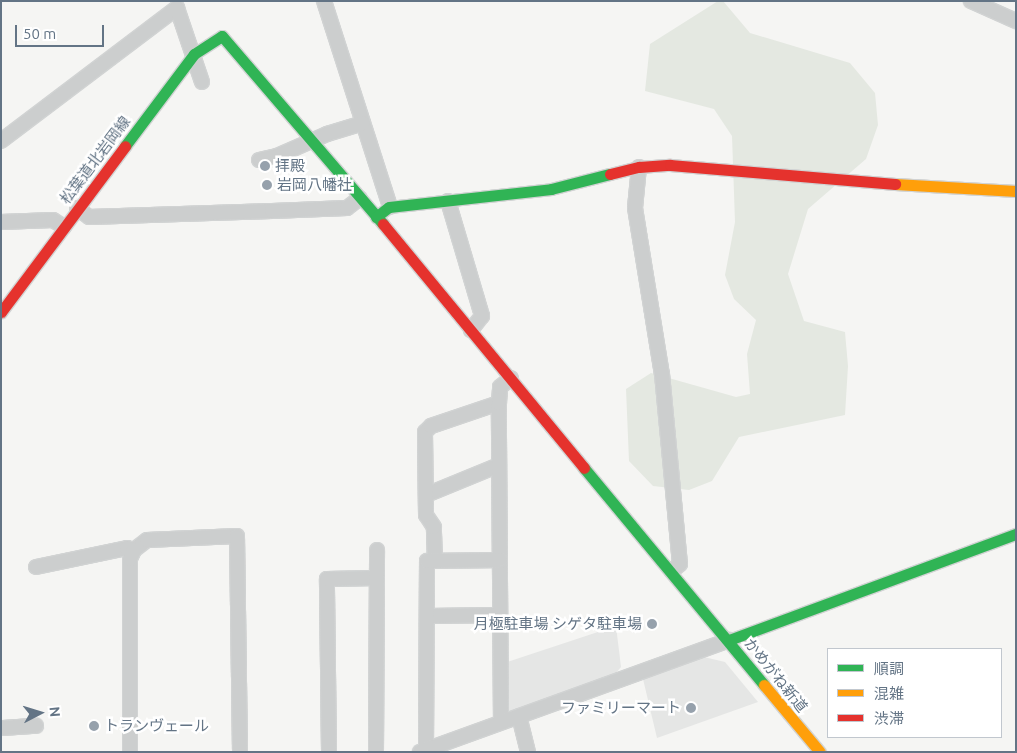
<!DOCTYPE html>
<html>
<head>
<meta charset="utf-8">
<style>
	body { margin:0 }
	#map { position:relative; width:1017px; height:753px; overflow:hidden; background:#f5f5f3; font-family:Ubuntu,"Noto Sans JP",sans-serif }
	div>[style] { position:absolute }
	.built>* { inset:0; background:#e5e6e5 }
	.green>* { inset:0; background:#e4e8e1 }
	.roads { filter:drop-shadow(1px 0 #d1d3d3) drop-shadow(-1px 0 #d1d3d3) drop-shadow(0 1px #d1d3d3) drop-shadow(0 -1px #d1d3d3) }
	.street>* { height:14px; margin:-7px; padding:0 7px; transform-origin:7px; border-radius:7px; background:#cccece }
	.fast>* { height:11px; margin:-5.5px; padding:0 5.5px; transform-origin:5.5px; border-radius:5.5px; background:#30b455 }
	.slow>* { height:11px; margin:-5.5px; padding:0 5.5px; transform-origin:5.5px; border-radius:5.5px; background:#ff9f0a }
	.jam>* { height:11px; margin:-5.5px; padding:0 5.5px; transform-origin:5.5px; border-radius:5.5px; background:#e5322d }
	.dots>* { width:14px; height:14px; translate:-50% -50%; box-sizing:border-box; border:2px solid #fff; border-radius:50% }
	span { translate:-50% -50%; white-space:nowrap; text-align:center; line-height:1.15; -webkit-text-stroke:5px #fff; paint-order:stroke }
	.street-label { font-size:15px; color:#637485 }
	.poi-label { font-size:15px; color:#637485 }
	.left { translate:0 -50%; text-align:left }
	.right { translate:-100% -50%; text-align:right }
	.frame { position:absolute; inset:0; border:2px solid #637485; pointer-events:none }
	.legend { position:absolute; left:827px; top:648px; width:175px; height:90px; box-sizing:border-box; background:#fff; border:1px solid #c1c7ce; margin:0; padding:6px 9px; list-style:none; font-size:15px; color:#637485 }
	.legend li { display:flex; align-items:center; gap:10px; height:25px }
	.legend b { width:25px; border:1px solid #c1c7ce }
	.north { position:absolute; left:15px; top:688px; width:50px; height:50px; -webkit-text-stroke:4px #fff; paint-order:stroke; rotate:85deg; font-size:14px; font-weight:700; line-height:20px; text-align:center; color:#637485 }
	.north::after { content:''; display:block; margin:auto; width:18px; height:22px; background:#637485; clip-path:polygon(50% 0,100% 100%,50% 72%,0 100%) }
	.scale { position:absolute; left:15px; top:25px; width:89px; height:22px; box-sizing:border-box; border:2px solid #637485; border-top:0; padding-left:6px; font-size:15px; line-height:18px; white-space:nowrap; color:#637485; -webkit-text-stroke:4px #fff; paint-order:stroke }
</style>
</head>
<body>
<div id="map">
	<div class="built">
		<i style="clip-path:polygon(616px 626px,621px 667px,616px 673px,508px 712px,504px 663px)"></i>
		<i style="clip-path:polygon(704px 657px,725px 662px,758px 702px,657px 738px,643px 679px)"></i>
	</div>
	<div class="green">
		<i style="clip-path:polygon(718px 1px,723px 1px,750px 33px,850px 63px,875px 93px,878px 125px,866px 159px,808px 209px,788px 274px,804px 321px,845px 332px,848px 366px,845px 415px,739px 437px,712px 481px,689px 490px,653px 486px,629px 461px,626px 389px,651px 373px,736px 397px,750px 394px,747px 354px,756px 320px,734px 299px,725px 275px,735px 222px,732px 136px,714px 109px,645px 91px,650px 44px)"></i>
	</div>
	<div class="roads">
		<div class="street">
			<i style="left:324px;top:1px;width:216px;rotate:72.2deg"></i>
			<i style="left:971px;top:1px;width:49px;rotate:24deg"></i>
			<i style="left:1px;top:141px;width:221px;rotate:-37.1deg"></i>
			<i style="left:177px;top:8px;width:78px;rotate:71.3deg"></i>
			<i style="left:259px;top:160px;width:18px;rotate:-13deg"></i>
			<i style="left:277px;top:156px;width:55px;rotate:-23.7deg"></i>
			<i style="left:327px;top:134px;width:37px;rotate:-17deg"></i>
			<i style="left:639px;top:167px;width:41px;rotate:95.6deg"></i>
			<i style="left:635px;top:208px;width:168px;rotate:80.8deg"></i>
			<i style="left:662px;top:374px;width:191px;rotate:84.6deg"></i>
			<i style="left:680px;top:564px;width:11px;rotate:139deg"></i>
			<i style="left:448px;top:201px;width:120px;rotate:73.5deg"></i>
			<i style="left:482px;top:316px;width:18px;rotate:128deg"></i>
			<i style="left:77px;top:208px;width:15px;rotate:37deg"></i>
			<i style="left:89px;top:217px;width:183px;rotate:-1.9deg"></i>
			<i style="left:272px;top:211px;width:75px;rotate:-2.3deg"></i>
			<i style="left:347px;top:208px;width:16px;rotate:-38deg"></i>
			<i style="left:1px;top:222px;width:52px;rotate:-2.2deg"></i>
			<i style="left:53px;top:220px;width:13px;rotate:32deg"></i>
			<i style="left:426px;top:495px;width:79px;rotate:-22.3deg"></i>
			<i style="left:435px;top:561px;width:34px;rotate:-92deg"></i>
			<i style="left:434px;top:527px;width:14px;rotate:-124deg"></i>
			<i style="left:426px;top:515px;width:83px;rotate:-90.7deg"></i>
			<i style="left:425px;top:432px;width:8px;rotate:-45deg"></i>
			<i style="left:431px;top:426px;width:72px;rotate:-18.7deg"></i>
			<i style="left:36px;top:567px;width:93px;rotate:-11.8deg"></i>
			<i style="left:127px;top:548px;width:7px;rotate:16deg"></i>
			<i style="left:134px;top:550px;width:16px;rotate:-38deg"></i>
			<i style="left:147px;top:540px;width:90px;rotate:-2.5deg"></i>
			<i style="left:237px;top:536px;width:216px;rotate:89.2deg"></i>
			<i style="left:428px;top:616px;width:72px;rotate:-0.8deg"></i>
			<i style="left:519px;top:716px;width:37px;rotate:76deg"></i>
			<i style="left:501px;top:722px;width:319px;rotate:-90.4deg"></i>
			<i style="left:499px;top:403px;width:16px;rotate:-86deg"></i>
			<i style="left:500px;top:387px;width:14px;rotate:-39deg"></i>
			<i style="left:4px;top:728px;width:32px;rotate:-4deg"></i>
			<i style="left:426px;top:750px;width:189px;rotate:-89.7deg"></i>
			<i style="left:427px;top:561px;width:73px;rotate:-0.8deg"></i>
			<i style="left:130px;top:752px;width:193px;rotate:-90deg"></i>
			<i style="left:130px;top:559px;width:10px;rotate:-66deg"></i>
			<i style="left:329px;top:752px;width:173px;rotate:-90.7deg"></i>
			<i style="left:327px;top:579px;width:50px;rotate:-1.1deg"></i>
			<i style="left:376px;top:752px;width:202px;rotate:-89.7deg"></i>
			<i style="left:420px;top:752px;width:329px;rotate:-19.9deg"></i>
		</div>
		<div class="fast">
			<i style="left:125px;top:146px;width:115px;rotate:-53.1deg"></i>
			<i style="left:194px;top:54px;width:33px;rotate:-33deg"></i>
			<i style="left:222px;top:36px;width:248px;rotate:49.4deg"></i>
			<i style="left:376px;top:217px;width:16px;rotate:-38deg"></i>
			<i style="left:389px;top:207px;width:163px;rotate:-6.3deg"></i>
			<i style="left:551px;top:189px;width:61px;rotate:-14.3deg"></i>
			<i style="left:584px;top:468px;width:282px;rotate:50.3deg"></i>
			<i style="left:729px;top:640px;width:306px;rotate:-20.3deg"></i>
		</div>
		<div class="slow">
			<i style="left:895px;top:184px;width:121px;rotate:3.3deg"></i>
			<i style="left:764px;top:685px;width:87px;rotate:50.1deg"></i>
		</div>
		<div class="jam">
			<i style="left:610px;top:174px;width:30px;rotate:-14deg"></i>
			<i style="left:639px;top:167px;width:31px;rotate:-4deg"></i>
			<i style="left:670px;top:165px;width:226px;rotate:4.8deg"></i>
			<i style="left:383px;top:224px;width:316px;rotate:50.5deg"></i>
			<i style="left:1px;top:312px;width:207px;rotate:-53.2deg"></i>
		</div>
	</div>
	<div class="dots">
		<i style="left:265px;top:166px;background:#96a1ac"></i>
		<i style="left:267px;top:185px;background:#96a1ac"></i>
		<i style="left:652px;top:624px;background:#96a1ac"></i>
		<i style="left:691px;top:708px;background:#96a1ac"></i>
		<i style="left:94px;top:726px;background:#96a1ac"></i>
	</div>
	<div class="street-label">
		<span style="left:95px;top:160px;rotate:-53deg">松葉道北岩岡線</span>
		<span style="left:776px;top:675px;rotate:51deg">かめがね新道</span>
	</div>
	<div class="poi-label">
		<span class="left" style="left:275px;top:166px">拝殿</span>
		<span class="left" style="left:277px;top:185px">岩岡八幡社</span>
		<span class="right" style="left:642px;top:624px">月極駐車場 シゲタ駐車場</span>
		<span class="right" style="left:681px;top:708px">ファミリーマート</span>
		<span class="left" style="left:104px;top:726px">トランヴェール</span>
	</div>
	<div class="frame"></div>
	<ul class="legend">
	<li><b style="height:6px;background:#30b455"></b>順調</li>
	<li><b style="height:6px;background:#ff9f0a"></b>混雑</li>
	<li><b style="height:6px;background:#e5322d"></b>渋滞</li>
	</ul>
	<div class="north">N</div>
	<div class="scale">50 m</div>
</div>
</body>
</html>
